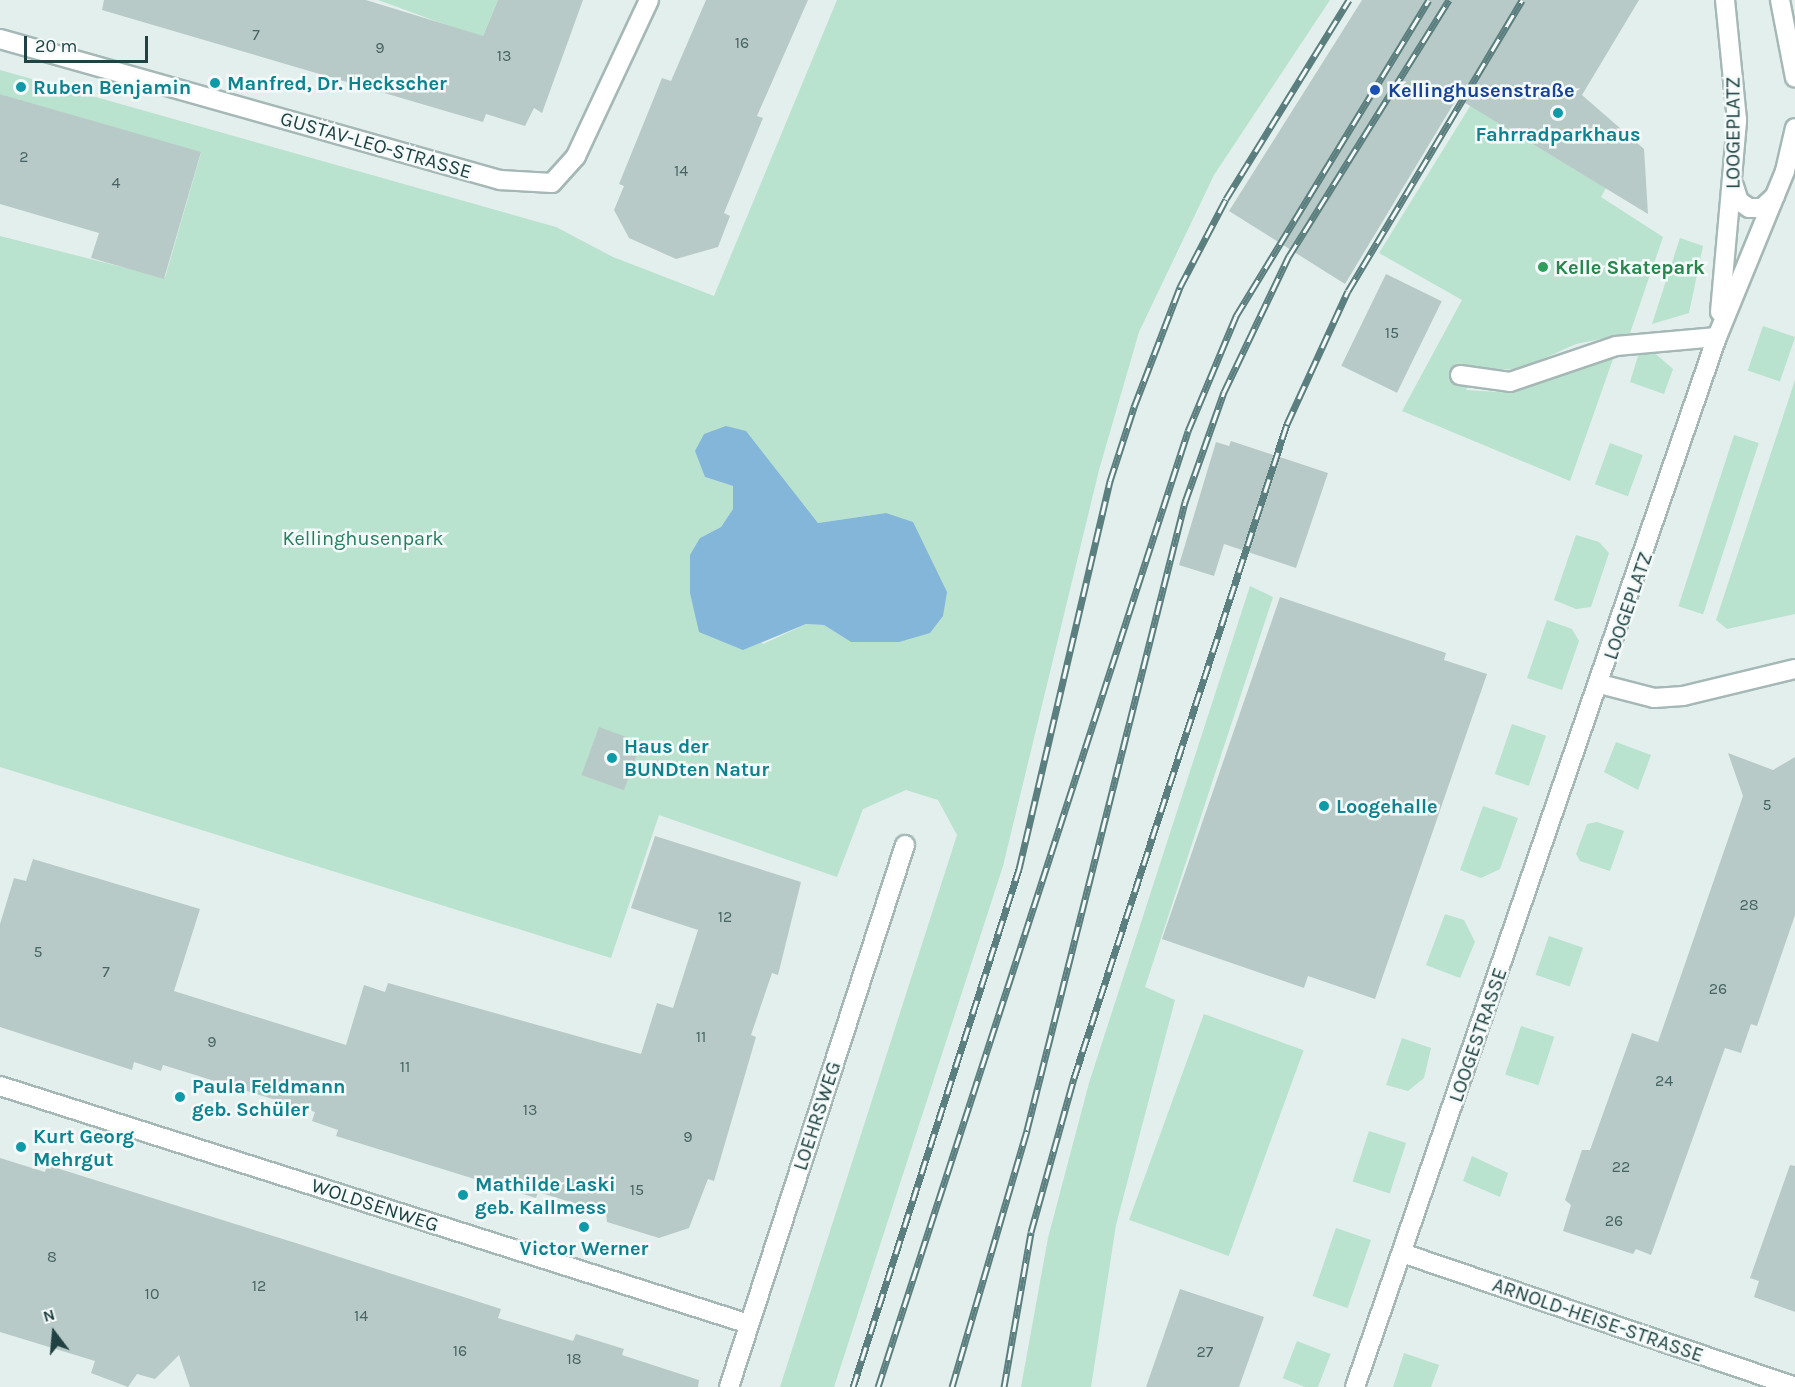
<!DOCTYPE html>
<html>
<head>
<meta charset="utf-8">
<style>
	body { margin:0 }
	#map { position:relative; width:1795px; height:1387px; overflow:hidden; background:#e3efec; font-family:Karla,sans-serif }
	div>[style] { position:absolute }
	.green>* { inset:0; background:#b9e2cf; transform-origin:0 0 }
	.water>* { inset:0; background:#84b6da }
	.building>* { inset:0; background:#b8cac7; transform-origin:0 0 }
	.roads { filter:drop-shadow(2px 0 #a5b8b6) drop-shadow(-2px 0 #a5b8b6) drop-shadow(0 2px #a5b8b6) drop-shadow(0 -2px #a5b8b6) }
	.service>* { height:18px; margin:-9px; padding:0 9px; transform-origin:9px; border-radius:9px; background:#fff }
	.minor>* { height:18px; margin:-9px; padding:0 9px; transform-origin:9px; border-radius:9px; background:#fff }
	.tertiary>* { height:18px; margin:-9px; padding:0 9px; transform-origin:9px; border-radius:9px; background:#fff }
	.rail>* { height:7px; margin-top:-3.5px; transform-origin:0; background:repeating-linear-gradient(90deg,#f4faf9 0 14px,#5b7e7e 0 28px); box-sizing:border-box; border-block:2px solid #5b7e7e }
	.dots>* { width:16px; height:16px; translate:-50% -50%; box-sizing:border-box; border:3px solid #f4faf9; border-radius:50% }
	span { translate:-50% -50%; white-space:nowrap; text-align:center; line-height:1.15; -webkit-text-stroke:5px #f4faf9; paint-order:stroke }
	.number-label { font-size:16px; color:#466463 }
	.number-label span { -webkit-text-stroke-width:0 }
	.culture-label { font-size:20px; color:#0d838f; font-weight:700 }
	.left { translate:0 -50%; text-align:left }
	.transit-label { font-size:20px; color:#164399; font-weight:700 }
	.street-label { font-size:20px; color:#204242 }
	.leisure-label { font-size:20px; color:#27864d; font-weight:700 }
	.park-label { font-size:20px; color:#257f5f }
	.north { position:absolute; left:24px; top:1303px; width:60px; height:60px; -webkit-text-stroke:4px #f4faf9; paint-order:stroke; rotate:344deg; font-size:16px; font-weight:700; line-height:24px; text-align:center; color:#204242 }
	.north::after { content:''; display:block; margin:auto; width:21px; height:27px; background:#204242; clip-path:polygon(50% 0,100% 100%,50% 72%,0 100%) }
	.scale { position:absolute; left:24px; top:36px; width:124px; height:27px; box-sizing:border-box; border:3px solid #204242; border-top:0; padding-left:8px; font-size:18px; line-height:21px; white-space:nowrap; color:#204242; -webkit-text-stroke:4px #f4faf9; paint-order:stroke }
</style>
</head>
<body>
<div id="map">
	<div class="green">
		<i style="clip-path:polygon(378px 0,498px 0,482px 38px)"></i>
		<i style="clip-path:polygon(evenodd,837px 0,1330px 0,1214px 175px,1139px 332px,1099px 470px,1003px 866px,834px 1387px,780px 1387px,957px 835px,938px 800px,906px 790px,863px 809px,837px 877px,659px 815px,611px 958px,0 767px,0 236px,165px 278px,201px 153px,0 94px,0 70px,556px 227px,613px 257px,714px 296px,837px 0,746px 432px,818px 523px,886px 513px,851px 642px,824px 625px,806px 624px,763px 644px,700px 538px,721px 527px,733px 509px,733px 486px,705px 477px,746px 432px)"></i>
		<i style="clip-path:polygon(1536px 0,1503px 126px,1606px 188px,1601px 197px,1663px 237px,1630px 333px,1576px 344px,1520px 369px,1478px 370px,1466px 390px,1514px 393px,1586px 361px,1613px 359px,1570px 481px,1402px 411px,1462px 300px,1379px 253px)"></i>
		<i style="clip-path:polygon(1680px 238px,1703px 246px,1689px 313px,1652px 324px)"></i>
		<i style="left:1763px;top:326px;width:34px;height:47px;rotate:19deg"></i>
		<i style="clip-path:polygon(1651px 350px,1673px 369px,1664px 394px,1630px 382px,1639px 353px)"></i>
		<i style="clip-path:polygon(1795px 380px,1795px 614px,1727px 629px,1716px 620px)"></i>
		<i style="left:1734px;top:435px;width:26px;height:180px;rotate:18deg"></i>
		<i style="left:1610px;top:443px;width:35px;height:44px;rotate:20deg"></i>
		<i style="clip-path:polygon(1576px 535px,1599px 542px,1609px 553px,1591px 607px,1576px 609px,1554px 600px)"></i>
		<i style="clip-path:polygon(1250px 586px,1273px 597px,1145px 987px,1175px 1000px,1116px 1225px,1091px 1387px,1021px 1387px,1048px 1238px,1089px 1083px)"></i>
		<i style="clip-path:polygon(1547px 620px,1572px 629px,1579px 641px,1562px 690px,1527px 678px)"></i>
		<i style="left:1512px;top:724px;width:36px;height:53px;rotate:19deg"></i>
		<i style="clip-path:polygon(1616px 742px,1651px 755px,1638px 790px,1604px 772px)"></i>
		<i style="clip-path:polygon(1483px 806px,1518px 818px,1500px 869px,1481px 878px,1460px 870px)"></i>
		<i style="clip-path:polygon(1597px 822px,1624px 831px,1610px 871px,1580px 861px,1576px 854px,1587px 824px)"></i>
		<i style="clip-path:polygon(1445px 914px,1464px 920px,1475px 942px,1460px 978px,1426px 965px)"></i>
		<i style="left:1549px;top:936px;width:36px;height:41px;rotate:19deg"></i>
		<i style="left:1204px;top:1014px;width:106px;height:219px;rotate:20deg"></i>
		<i style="left:1521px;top:1026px;width:35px;height:51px;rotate:18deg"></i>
		<i style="clip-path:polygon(1402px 1038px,1431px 1048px,1424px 1078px,1408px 1091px,1386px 1085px)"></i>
		<i style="left:1369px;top:1131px;width:39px;height:53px;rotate:18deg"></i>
		<i style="clip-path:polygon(1472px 1156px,1508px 1173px,1500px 1197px,1463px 1181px)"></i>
		<i style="left:1336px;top:1228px;width:37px;height:72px;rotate:19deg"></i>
		<i style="left:1297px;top:1341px;width:36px;height:40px;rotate:21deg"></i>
		<i style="clip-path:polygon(1404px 1353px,1439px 1365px,1431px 1387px,1393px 1387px)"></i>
	</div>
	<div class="water">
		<i style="clip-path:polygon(726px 426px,746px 431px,818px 523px,886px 513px,913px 522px,947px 592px,943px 616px,930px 633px,899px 642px,851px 642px,824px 625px,806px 624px,743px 650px,699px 632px,690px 593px,690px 555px,700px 538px,721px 527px,733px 509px,733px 486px,705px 477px,695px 451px,704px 434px)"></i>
	</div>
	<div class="building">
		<i style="clip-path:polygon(104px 0,366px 0,483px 36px,498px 0,583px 0,542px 113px,534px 108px,525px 126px,486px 114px,483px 122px,102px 10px)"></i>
		<i style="clip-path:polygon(706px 0,808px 0,757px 116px,763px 118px,724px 213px,730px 216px,718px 247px,676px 259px,629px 238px,614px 210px,624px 186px,619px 184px,662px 78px,671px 81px)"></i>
		<i style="clip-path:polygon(1362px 0,1639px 0,1582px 95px,1644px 149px,1648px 214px,1457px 98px,1345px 284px,1229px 211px)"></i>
		<i style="clip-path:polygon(0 94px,201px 152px,164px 279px,91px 258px,99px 233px,0 204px)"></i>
		<i style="left:1386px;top:274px;width:62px;height:102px;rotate:26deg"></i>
		<i style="clip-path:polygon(1231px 441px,1328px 473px,1296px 568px,1224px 544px,1214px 576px,1179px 565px,1216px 442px,1229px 446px)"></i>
		<i style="clip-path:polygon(1280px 597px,1446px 653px,1444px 660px,1487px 674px,1375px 999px,1308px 976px,1304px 988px,1162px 939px)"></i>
		<i style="left:599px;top:727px;width:45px;height:51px;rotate:20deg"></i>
		<i style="clip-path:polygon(1728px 753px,1773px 770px,1795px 757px,1795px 915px,1757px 1026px,1751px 1024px,1741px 1053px,1725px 1048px,1651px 1255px,1636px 1249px,1633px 1254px,1563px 1231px,1571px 1205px,1565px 1200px,1582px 1150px,1590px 1150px,1632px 1033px,1658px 1042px,1743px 796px)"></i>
		<i style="clip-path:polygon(655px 836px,801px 882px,778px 975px,772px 973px,751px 1035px,756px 1037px,714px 1181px,708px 1179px,689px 1228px,659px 1238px,607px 1222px,606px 1213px,538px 1192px,536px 1198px,336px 1136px,338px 1130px,312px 1121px,315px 1112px,163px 1065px,161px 1071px,134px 1062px,132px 1070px,0 1027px,0 924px,14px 878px,26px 881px,33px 859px,200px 909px,174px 991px,346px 1045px,364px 985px,385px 992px,388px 983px,641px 1054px,657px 1003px,673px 1008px,698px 930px,631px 908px)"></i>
		<i style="clip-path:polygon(0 1158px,45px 1172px,47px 1165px,299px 1244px,501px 1309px,498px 1318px,573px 1341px,576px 1334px,624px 1349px,622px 1355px,699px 1380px,698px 1387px,190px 1387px,179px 1355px,155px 1379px,137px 1374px,128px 1387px,91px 1373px,95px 1361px,0 1332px)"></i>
		<i style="clip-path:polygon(1790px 1165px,1795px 1166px,1795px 1312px,1754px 1297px,1759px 1281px,1750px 1278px)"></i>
		<i style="clip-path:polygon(1180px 1289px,1264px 1317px,1239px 1387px,1146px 1387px)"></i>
	</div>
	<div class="roads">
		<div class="service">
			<i style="left:1460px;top:375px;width:50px;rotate:8deg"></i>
			<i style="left:1510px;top:382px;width:112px;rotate:-18.8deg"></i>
			<i style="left:1616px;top:346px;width:101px;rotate:-5.1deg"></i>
		</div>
		<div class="minor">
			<i style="left:0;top:39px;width:520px;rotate:15.75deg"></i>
			<i style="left:500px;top:180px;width:52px;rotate:3.3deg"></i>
			<i style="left:552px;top:183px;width:36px;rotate:-48deg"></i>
			<i style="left:576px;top:156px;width:172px;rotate:-64.9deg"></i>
			<i style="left:1600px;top:684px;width:56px;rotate:14.5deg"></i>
			<i style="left:1654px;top:698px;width:29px;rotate:-4deg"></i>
			<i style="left:1683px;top:696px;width:115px;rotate:-13.6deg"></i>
			<i style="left:0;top:1086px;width:786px;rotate:17.63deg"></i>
			<i style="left:1402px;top:1253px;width:415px;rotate:18.8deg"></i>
			<i style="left:729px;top:1387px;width:570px;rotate:-72.01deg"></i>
		</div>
		<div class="tertiary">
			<i style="left:1780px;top:0;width:79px;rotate:79.1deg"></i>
			<i style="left:1734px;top:186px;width:16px;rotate:72deg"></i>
			<i style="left:1739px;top:201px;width:12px;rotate:35deg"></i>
			<i style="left:1749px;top:208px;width:13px"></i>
			<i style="left:1762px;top:208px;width:18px;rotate:-43deg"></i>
			<i style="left:1720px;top:312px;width:193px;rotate:-84.9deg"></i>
			<i style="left:1737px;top:120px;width:121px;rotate:-95.7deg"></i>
			<i style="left:1355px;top:1387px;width:1111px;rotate:-70.98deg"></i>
			<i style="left:1717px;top:337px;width:179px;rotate:-67.7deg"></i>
			<i style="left:1785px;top:171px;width:44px;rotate:-76.9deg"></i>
		</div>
	</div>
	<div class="rail">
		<i style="left:853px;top:1387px;width:544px;rotate:-72.23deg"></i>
		<i style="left:1019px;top:869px;width:399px;rotate:-76.8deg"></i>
		<i style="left:1110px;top:481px;width:78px;rotate:-72deg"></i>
		<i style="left:1134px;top:407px;width:129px;rotate:-69deg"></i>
		<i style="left:1180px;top:287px;width:99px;rotate:-62.4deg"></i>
		<i style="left:1226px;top:199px;width:234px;rotate:-58.3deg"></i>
		<i style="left:878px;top:1387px;width:1005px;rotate:-72.03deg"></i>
		<i style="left:1188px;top:431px;width:125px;rotate:-67.3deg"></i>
		<i style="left:1236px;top:316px;width:370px;rotate:-58.6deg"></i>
		<i style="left:952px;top:1387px;width:268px;rotate:-73.7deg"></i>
		<i style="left:1027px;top:1130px;width:648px;rotate:-75.88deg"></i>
		<i style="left:1185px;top:502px;width:117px;rotate:-70.5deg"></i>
		<i style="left:1224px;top:392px;width:151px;rotate:-64.5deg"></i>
		<i style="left:1289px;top:256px;width:302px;rotate:-58deg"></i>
		<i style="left:1004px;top:1387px;width:157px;rotate:-80.1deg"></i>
		<i style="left:1031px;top:1232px;width:160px;rotate:-74.4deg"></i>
		<i style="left:1074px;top:1078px;width:688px;rotate:-71.96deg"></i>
		<i style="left:1287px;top:424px;width:146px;rotate:-65.4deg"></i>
		<i style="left:1348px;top:291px;width:339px;rotate:-59.1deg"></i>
	</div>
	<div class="dots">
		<i style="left:215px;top:83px;background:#0f9aa8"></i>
		<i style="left:21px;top:87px;background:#0f9aa8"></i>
		<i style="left:1375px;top:90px;background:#1a4fb4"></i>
		<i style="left:1558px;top:113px;background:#0f9aa8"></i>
		<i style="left:1543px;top:267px;background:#2e9e5b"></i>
		<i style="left:612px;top:758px;background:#0f9aa8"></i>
		<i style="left:1324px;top:806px;background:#0f9aa8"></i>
		<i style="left:180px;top:1097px;background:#0f9aa8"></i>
		<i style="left:21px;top:1147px;background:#0f9aa8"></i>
		<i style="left:463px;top:1195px;background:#0f9aa8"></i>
		<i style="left:584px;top:1227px;background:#0f9aa8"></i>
	</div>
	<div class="number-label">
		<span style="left:256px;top:35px">7</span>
		<span style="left:742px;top:43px">16</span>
		<span style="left:380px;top:48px">9</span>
		<span style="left:504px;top:56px">13</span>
		<span style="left:24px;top:157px">2</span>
		<span style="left:681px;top:171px">14</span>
		<span style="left:116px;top:183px">4</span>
		<span style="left:1392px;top:333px">15</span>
		<span style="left:1767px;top:805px">5</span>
		<span style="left:1749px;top:905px">28</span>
		<span style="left:725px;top:917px">12</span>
		<span style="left:38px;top:952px">5</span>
		<span style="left:106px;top:972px">7</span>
		<span style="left:1718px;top:989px">26</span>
		<span style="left:701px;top:1037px">11</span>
		<span style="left:212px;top:1042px">9</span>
		<span style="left:405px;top:1067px">11</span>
		<span style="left:1664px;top:1081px">24</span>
		<span style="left:530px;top:1110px">13</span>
		<span style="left:688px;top:1137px">9</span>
		<span style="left:1621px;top:1167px">22</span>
		<span style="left:637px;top:1190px">15</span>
		<span style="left:1614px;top:1221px">26</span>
		<span style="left:52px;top:1257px">8</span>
		<span style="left:259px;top:1286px">12</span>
		<span style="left:152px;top:1294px">10</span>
		<span style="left:361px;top:1316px">14</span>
		<span style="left:460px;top:1351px">16</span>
		<span style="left:1205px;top:1352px">27</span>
		<span style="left:574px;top:1359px">18</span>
	</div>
	<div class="culture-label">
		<span class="left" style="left:227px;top:83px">Manfred, Dr. Heckscher</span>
		<span class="left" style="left:33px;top:87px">Ruben Benjamin</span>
		<span style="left:1558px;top:134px">Fahrradparkhaus</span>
		<span class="left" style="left:624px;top:758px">Haus der<br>BUNDten Natur</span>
		<span class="left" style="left:1336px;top:806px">Loogehalle</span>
		<span class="left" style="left:192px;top:1098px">Paula Feldmann<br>geb. Schüler</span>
		<span class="left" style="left:33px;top:1148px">Kurt Georg<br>Mehrgut</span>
		<span class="left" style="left:475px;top:1196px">Mathilde Laski<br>geb. Kallmess</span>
		<span style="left:584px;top:1248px">Victor Werner</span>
	</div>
	<div class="transit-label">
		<span class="left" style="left:1388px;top:90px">Kellinghusenstraße</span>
	</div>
	<div class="street-label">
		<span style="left:1733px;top:133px;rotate:-90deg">LOOGEPLATZ</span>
		<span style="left:376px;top:145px;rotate:16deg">GUSTAV-LEO-STRASSE</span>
		<span style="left:1628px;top:606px;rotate:-71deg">LOOGEPLATZ</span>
		<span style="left:1478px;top:1035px;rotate:-71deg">LOOGESTRASSE</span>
		<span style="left:817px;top:1116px;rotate:-72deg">LOEHRSWEG</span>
		<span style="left:375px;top:1205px;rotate:18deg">WOLDSENWEG</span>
		<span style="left:1598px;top:1320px;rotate:19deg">ARNOLD-HEISE-STRASSE</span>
	</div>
	<div class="leisure-label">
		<span class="left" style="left:1555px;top:267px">Kelle Skatepark</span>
	</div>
	<div class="park-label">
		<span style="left:363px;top:538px">Kellinghusenpark</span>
	</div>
	<div class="north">N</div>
	<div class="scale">20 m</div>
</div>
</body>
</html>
